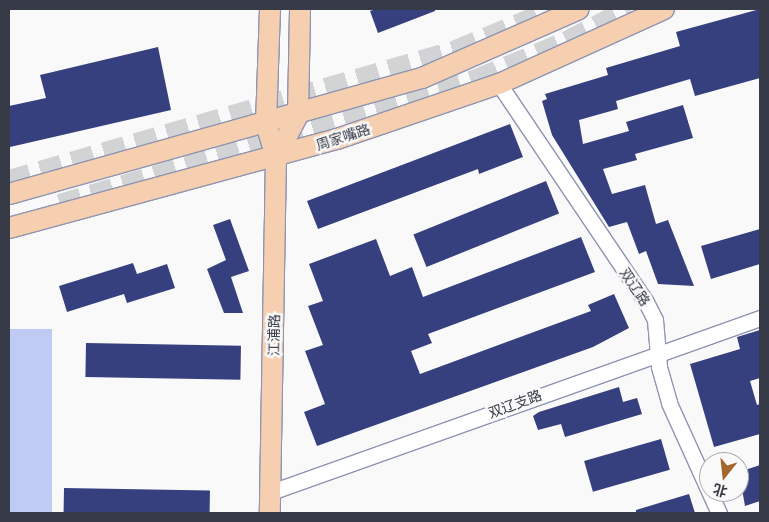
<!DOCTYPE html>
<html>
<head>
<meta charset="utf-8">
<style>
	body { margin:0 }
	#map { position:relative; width:769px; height:522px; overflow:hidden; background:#f9f9f9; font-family:"Space Grotesk","Noto Sans SC",sans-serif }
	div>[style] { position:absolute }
	.green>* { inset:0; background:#bfcaf5; transform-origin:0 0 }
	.building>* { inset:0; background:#37407f; transform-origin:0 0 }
	.highway-tunnel>* { height:22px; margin-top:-11px; transform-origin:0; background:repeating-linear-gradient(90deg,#d2d3d5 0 22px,transparent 0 33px) }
	.roads { filter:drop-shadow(1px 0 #8e94b2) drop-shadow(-1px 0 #8e94b2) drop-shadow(0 1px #8e94b2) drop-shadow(0 -1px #8e94b2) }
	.minor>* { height:15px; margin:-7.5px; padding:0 7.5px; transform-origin:7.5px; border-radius:7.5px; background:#fff }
	.major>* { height:20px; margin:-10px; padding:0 10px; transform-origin:10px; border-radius:10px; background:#f5cfaf }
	span { translate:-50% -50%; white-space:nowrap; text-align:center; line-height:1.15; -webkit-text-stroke:5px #f9f9f9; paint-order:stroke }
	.street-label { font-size:14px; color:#373a47 }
	.frame { position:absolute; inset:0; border:10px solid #373a47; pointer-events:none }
	.north { position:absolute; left:699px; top:452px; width:50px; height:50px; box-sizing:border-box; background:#f9f9f9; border:1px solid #abadb2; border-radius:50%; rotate:196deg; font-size:14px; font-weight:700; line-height:20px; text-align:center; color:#373a47 }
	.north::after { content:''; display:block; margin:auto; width:18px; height:22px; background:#a4662b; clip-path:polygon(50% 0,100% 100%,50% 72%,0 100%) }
</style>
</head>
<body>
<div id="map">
	<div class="green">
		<i style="left:9px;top:329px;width:43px;height:184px"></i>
	</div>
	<div class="building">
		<i style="clip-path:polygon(376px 9px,435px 9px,435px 11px,378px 33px,370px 11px)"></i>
		<i style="clip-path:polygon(760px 9px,760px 78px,695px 96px,690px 79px,616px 101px,618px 109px,579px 120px,583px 144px,629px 131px,626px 122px,683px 105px,693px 138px,635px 154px,637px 160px,603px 169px,612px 194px,645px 185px,656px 224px,668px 220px,694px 286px,658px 284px,646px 251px,639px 254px,627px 222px,609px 227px,552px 135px,542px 101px,547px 99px,545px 94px,608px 75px,606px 68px,680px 46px,676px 32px)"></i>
		<i style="clip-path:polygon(158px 47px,171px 110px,10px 147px,9px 106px,46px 98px,40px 75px)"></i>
		<i style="clip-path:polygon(510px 124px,523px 157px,479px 174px,478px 169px,318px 229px,307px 201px)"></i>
		<i style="left:546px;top:181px;width:35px;height:143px;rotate:68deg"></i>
		<i style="clip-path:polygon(230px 219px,249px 271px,231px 277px,243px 313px,224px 313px,207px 269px,226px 260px,213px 225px)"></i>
		<i style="clip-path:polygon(760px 229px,760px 264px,711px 279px,701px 246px)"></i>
		<i style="clip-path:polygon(581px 237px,595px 272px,428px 334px,432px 343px,411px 351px,420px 374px,591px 311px,588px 305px,614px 294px,629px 328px,593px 347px,317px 446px,304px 412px,325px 404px,305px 351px,323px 345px,308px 306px,323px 301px,309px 264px,376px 239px,390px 276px,412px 267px,423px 297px)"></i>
		<i style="clip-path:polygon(133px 263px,137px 274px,167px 264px,175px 288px,127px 303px,124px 294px,67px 312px,59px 286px)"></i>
		<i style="clip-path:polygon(760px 330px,760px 378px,750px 381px,757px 405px,760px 404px,760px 434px,714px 447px,690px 364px,740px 349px,737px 337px)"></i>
		<i style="left:86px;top:343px;width:155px;height:34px;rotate:1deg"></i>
		<i style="clip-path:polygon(619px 387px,623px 402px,637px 398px,642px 414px,565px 437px,561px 424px,538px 430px,533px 416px,539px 412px)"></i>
		<i style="left:661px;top:439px;width:32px;height:80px;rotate:74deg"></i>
		<i style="clip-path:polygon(760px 465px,760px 501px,745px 506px,739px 472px)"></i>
		<i style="left:64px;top:488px;width:146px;height:25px;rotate:1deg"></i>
		<i style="clip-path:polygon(689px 494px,695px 513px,636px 513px,636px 510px)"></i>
	</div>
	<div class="highway-tunnel">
		<i style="left:9px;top:181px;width:466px;rotate:-16.2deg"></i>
		<i style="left:456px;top:51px;width:93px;rotate:-22.7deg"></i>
		<i style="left:60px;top:205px;width:435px;rotate:-16.7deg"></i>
		<i style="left:477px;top:80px;width:98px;rotate:-22.9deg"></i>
		<i style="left:567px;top:42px;width:71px;rotate:-27.6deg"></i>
	</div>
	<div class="roads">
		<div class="minor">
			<i style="left:499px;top:84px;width:263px;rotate:56deg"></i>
			<i style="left:646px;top:302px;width:20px;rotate:63deg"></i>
			<i style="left:655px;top:320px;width:47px;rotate:85.1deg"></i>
			<i style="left:659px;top:367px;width:37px;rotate:74deg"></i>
			<i style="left:669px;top:403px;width:121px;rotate:65.6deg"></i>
			<i style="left:271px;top:492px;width:519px;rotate:-19.59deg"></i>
		</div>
		<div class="major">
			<i style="left:270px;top:9px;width:115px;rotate:92deg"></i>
			<i style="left:266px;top:124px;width:34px;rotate:73deg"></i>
			<i style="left:276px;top:157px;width:356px;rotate:91deg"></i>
			<i style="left:276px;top:157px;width:47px;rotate:-62.4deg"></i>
			<i style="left:298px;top:115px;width:106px;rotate:-88.9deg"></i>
			<i style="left:9px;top:194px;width:429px;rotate:-15.7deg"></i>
			<i style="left:422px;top:78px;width:171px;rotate:-23.7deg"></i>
			<i style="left:9px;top:228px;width:340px;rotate:-15.2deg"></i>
			<i style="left:337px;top:139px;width:171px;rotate:-18.8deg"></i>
			<i style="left:499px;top:84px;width:181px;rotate:-24.4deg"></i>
		</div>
	</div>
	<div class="street-label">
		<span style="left:343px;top:137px;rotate:-18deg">周家嘴路</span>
		<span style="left:635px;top:287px;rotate:56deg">双辽路</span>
		<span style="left:274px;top:335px;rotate:-89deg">江浦路</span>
		<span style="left:515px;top:404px;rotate:-20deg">双辽支路</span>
	</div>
	<div class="frame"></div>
	<div class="north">北</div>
</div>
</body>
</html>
